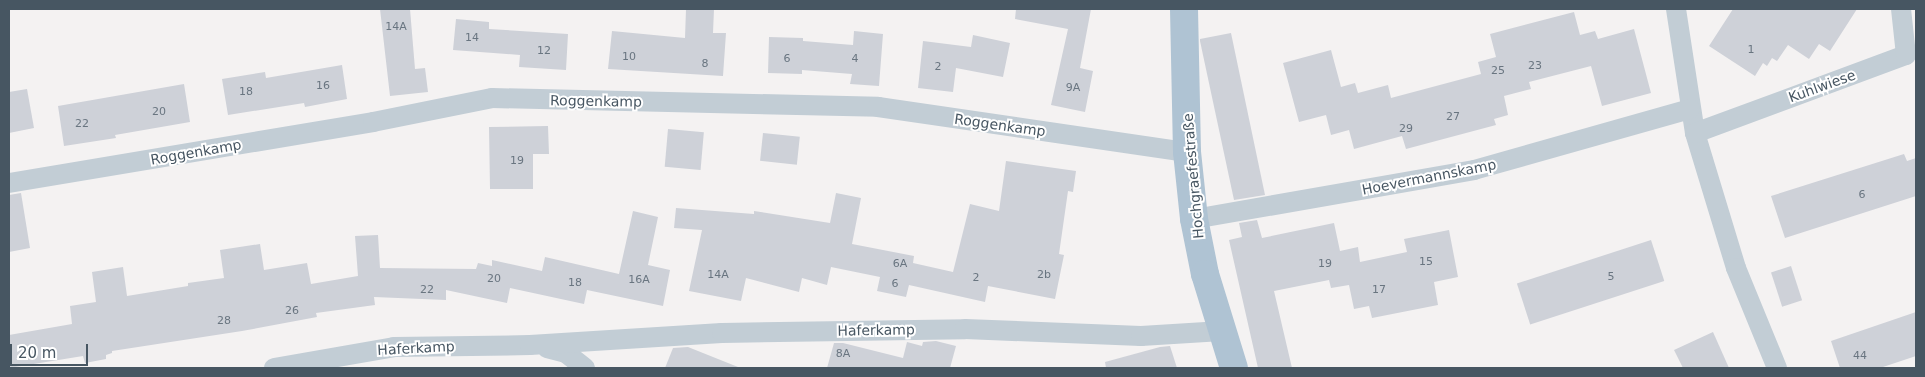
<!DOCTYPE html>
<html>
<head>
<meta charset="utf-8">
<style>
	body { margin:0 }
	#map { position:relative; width:1925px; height:377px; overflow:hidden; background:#f4f2f2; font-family:"DejaVu Sans",sans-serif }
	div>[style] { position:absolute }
	.building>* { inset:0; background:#ced1d8; transform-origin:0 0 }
	.minor>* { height:20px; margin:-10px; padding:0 10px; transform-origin:10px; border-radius:10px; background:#c2cdd5 }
	.primary>* { height:28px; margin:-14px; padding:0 14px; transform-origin:14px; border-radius:14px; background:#afc3d3 }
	span { translate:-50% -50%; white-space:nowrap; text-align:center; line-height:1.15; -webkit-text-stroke:4px #fff; paint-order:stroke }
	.number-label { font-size:11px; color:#697580 }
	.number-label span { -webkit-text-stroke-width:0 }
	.street-label { font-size:14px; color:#475662 }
	.frame { position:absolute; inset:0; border:10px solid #475662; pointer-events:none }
	.scale { position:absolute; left:10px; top:344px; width:78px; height:22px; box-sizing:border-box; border:2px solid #475662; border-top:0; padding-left:6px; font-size:15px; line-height:18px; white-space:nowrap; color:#475662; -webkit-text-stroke:4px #fff; paint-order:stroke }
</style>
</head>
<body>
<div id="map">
	<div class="building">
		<i style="clip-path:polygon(380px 9px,410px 9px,415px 69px,425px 68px,428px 92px,390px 96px)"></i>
		<i style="clip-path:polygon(686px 9px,714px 9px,713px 33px,726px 33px,723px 76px,608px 69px,612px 31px,685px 38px)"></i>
		<i style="clip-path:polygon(1016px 9px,1091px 9px,1080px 68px,1093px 71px,1085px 112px,1051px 105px,1068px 29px,1015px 19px)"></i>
		<i style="clip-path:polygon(1733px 9px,1857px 9px,1830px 51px,1819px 44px,1809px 59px,1788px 45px,1777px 61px,1772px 58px,1767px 66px,1763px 63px,1755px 76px,1709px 46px)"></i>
		<i style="clip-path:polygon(1574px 12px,1580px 35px,1595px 31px,1598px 39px,1634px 29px,1651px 93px,1602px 106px,1591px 66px,1529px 82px,1531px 89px,1504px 96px,1508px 115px,1494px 119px,1496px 125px,1406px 149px,1402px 136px,1354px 149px,1349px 130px,1331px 135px,1326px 115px,1299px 122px,1283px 63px,1331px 50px,1341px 87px,1355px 83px,1358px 93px,1388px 85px,1391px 98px,1481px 74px,1478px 62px,1496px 57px,1490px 34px)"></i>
		<i style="clip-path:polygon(456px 19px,489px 22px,489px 29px,568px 34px,566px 70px,519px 67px,520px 55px,453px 50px)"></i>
		<i style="clip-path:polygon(854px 31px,883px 34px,879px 86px,850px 84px,852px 74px,802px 70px,802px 74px,768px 73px,769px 37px,803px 38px,803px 41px,853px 45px)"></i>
		<i style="clip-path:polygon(1231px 33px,1265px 195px,1234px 200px,1200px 41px,1200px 39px)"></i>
		<i style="clip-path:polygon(973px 35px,1010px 43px,1003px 77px,956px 68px,953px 92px,918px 88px,923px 41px,971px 47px)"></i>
		<i style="clip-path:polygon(342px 65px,347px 99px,305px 107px,304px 103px,228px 115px,222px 79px,265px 72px,266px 78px)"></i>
		<i style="clip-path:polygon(184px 84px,190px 122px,115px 135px,116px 138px,64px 146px,58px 106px)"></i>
		<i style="clip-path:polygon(27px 89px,34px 128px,9px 133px,9px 92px)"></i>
		<i style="clip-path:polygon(548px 126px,549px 154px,533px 154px,533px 189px,490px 189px,489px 127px)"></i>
		<i style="left:668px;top:129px;width:36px;height:38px;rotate:5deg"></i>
		<i style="left:763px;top:133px;width:37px;height:28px;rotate:6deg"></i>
		<i style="clip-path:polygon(1904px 154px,1907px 161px,1916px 158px,1916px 196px,1785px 238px,1771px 196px)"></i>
		<i style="clip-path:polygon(1006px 161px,1076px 171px,1073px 192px,1068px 191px,1059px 254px,1064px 255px,1055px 299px,988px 286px,985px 302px,909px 285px,906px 297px,877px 291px,880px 277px,831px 267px,827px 285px,802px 278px,799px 292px,746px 278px,741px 301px,689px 291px,702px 230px,674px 228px,676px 208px,754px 214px,754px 211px,830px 223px,836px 193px,861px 198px,852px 244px,914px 256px,913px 263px,953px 272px,970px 204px,999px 211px)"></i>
		<i style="clip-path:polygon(21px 193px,30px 248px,9px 252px,9px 195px)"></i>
		<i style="clip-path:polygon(633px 211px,658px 217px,648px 265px,670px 270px,663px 306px,587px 290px,584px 304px,510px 288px,507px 303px,446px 290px,446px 300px,374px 297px,375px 305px,316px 313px,317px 317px,242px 331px,112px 351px,112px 353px,106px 355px,106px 359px,85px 363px,83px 356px,9px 368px,9px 335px,72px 324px,70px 306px,96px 302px,92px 272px,123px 267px,127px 296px,188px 286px,188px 283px,224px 278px,220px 250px,260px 244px,264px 270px,307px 263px,311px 284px,358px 276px,355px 236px,378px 235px,380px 268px,476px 269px,478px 263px,492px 266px,492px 260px,542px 271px,545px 257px,619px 274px)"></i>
		<i style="clip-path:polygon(1257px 220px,1262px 238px,1334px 223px,1340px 251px,1358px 247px,1360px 262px,1407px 252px,1404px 239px,1449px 230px,1458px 277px,1434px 282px,1438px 305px,1372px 318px,1369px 306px,1354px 309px,1349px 285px,1331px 288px,1329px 280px,1274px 291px,1292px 368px,1258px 368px,1229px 240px,1242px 237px,1239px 223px)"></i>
		<i style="left:1651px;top:240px;width:43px;height:141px;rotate:72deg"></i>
		<i style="left:1791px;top:266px;width:36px;height:21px;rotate:72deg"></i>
		<i style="clip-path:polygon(1916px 312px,1916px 356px,1880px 368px,1840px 368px,1831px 341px)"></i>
		<i style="clip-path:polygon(1713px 332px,1729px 368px,1683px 368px,1674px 350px)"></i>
		<i style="clip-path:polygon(936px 341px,956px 346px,950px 368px,827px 368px,834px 343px,843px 343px,903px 358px,907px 342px,922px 346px,923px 342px)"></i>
		<i style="clip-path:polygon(1170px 346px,1177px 368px,1106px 368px,1105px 362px,1160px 347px)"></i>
		<i style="clip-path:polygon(688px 347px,738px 367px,738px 368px,665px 368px,673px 348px)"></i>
	</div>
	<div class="minor">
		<i style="left:1676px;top:9px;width:125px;rotate:81.3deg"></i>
		<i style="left:1695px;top:133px;width:141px;rotate:73.1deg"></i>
		<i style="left:1736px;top:268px;width:108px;rotate:67.7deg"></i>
		<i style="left:1695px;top:133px;width:225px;rotate:-20.3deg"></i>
		<i style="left:1906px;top:55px;width:46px;rotate:-96.2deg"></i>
		<i style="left:9px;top:183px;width:369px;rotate:-9.5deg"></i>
		<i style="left:373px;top:122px;width:121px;rotate:-11.4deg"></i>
		<i style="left:492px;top:98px;width:386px;rotate:1.3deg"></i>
		<i style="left:878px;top:107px;width:312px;rotate:8.3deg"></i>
		<i style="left:1194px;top:219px;width:284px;rotate:-9.9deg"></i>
		<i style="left:1474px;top:170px;width:224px;rotate:-15.8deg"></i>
		<i style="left:547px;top:348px;width:20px;rotate:15deg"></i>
		<i style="left:566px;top:353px;width:24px;rotate:38deg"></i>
		<i style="left:274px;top:368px;width:122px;rotate:-9.9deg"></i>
		<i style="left:394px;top:347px;width:136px;rotate:-0.8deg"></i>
		<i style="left:530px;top:345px;width:192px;rotate:-3.6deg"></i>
		<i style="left:722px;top:333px;width:243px;rotate:-0.9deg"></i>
		<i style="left:965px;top:329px;width:176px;rotate:2.3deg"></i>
		<i style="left:1141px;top:336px;width:81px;rotate:-3.5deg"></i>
	</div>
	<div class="primary">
		<i style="left:1184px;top:9px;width:143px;rotate:88.8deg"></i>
		<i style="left:1187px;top:152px;width:67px;rotate:84deg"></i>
		<i style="left:1194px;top:219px;width:56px;rotate:78.7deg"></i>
		<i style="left:1205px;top:274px;width:98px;rotate:72.9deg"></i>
	</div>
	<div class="number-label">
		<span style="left:396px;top:27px">14A</span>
		<span style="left:472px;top:38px">14</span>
		<span style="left:1751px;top:50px">1</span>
		<span style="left:544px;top:51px">12</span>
		<span style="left:629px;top:57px">10</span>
		<span style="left:787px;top:59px">6</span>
		<span style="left:855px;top:59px">4</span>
		<span style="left:705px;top:64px">8</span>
		<span style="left:1535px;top:66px">23</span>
		<span style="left:938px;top:67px">2</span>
		<span style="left:1498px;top:71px">25</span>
		<span style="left:323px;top:86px">16</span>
		<span style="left:1073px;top:88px">9A</span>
		<span style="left:246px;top:92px">18</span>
		<span style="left:159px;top:112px">20</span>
		<span style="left:1453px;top:117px">27</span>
		<span style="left:82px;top:124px">22</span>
		<span style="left:1406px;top:129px">29</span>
		<span style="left:517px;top:161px">19</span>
		<span style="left:1862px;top:195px">6</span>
		<span style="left:1426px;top:262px">15</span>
		<span style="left:900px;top:264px">6A</span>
		<span style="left:1325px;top:264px">19</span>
		<span style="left:718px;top:275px">14A</span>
		<span style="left:1044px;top:275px">2b</span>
		<span style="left:1611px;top:277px">5</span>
		<span style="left:976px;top:278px">2</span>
		<span style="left:494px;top:279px">20</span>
		<span style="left:639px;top:280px">16A</span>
		<span style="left:575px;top:283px">18</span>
		<span style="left:895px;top:284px">6</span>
		<span style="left:427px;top:290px">22</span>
		<span style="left:1379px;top:290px">17</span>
		<span style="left:292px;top:311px">26</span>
		<span style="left:224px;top:321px">28</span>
		<span style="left:843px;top:354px">8A</span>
		<span style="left:1860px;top:356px">44</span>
	</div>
	<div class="street-label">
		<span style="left:1822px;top:86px;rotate:-20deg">Kuhlwiese</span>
		<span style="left:596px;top:101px;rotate:1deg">Roggenkamp</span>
		<span style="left:1000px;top:125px;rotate:8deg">Roggenkamp</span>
		<span style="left:196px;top:152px;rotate:-10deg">Roggenkamp</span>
		<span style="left:1193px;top:176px;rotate:-95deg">Hochgraefestraße</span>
		<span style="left:1429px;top:177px;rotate:-11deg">Hoevermannskamp</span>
		<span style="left:876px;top:330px;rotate:-1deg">Haferkamp</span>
		<span style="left:416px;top:348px;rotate:-3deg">Haferkamp</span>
	</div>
	<div class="frame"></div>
	<div class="scale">20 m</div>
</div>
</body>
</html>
